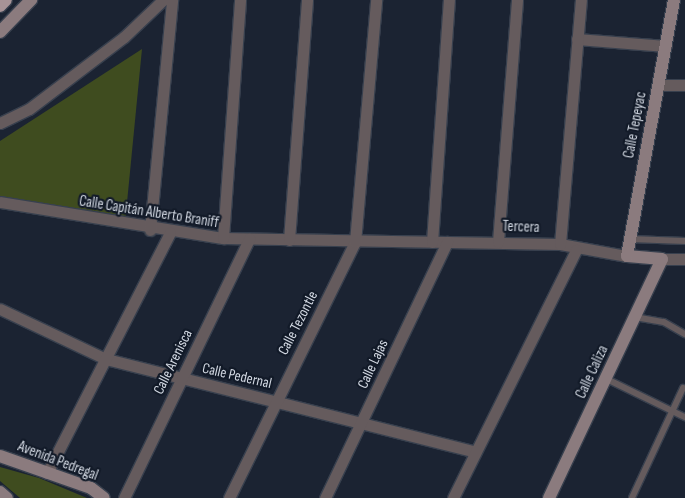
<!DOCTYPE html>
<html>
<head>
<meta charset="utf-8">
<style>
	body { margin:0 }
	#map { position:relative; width:685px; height:498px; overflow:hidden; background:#1b2332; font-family:"Sofia Sans Condensed",sans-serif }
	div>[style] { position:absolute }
	.green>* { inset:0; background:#3f4c1f }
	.roads { filter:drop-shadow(1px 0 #38404e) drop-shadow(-1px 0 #38404e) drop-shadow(0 1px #38404e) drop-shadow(0 -1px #38404e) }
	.lane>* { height:5.5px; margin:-2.75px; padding:0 2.75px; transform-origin:2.75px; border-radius:2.75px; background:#655b5d }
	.street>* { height:11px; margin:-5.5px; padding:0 5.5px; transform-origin:5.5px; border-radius:5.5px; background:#655b5d }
	.secondary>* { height:12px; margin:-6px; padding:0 6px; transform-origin:6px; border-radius:6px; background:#8b7b7e }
	.primary>* { height:12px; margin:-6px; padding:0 6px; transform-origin:6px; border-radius:6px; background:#a79397 }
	span { translate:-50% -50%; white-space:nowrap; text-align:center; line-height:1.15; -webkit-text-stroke:4.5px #121a28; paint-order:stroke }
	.street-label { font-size:15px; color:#d2d8e2 }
</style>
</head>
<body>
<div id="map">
	<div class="green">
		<i style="clip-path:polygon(142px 49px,125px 223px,0 196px,0 141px)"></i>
		<i style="clip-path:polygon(0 467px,39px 478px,87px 498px,20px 498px,0 481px)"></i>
	</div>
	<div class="roads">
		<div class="lane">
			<i style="left:630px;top:239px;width:55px;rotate:2.1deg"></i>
			<i style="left:635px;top:317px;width:29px;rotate:10deg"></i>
			<i style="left:664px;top:322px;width:24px;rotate:30deg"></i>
			<i style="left:607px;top:379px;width:87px;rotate:26deg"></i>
			<i style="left:632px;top:498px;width:121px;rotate:-65.1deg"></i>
		</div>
		<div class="street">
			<i style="left:577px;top:39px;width:89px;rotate:4.5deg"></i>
			<i style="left:658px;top:85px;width:27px"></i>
			<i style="left:0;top:123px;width:32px;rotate:-26deg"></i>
			<i style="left:29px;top:109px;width:119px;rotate:-37.2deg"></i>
			<i style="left:124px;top:37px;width:54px;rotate:-43.5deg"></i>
			<i style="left:0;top:202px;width:226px;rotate:9.2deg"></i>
			<i style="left:223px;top:238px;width:337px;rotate:1deg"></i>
			<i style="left:560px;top:244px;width:68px;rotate:10.2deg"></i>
			<i style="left:150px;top:230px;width:231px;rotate:-84.5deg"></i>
			<i style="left:223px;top:238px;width:239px;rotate:-85.9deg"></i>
			<i style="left:289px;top:240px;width:241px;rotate:-85.7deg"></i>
			<i style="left:432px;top:242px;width:243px;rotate:-86deg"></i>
			<i style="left:498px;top:242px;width:243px;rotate:-85.5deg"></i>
			<i style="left:560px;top:244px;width:245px;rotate:-85.1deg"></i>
			<i style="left:662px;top:259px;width:23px"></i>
			<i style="left:0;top:309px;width:117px;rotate:25.3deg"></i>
			<i style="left:106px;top:359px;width:381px;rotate:14.1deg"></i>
			<i style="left:47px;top:473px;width:270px;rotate:-62.9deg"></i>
			<i style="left:124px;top:498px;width:288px;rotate:-64.2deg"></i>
			<i style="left:229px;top:498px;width:285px;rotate:-63.8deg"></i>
			<i style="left:355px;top:242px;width:243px;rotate:-85deg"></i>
			<i style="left:325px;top:498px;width:284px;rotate:-64.5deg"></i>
			<i style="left:453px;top:498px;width:277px;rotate:-63.6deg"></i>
		</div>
		<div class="secondary">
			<i style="left:0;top:32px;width:45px;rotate:-45.9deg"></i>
			<i style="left:0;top:456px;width:96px;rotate:19.4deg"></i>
			<i style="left:91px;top:488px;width:16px;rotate:38deg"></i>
			<i style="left:0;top:492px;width:9px;rotate:41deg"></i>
			<i style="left:549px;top:498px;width:264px;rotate:-64.7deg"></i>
			<i style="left:662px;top:259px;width:35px;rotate:-175deg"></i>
			<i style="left:627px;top:256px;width:260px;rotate:-79.6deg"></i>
		</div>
		<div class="primary">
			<i style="left:0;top:6px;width:8px;rotate:-45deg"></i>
		</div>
	</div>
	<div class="street-label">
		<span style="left:635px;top:125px;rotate:-79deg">Calle Tepeyac</span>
		<span style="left:149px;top:212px;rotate:9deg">Calle Capitán Alberto Braniff</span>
		<span style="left:521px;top:227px;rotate:2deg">Tercera</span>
		<span style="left:298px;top:323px;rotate:-63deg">Calle Tezontle</span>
		<span style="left:173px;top:362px;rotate:-64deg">Calle Arenisca</span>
		<span style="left:373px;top:364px;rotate:-65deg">Calle Lajas</span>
		<span style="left:592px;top:372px;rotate:-65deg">Calle Caliza</span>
		<span style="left:237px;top:376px;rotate:13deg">Calle Pedernal</span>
		<span style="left:58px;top:461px;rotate:21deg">Avenida Pedregal</span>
	</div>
</div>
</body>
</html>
